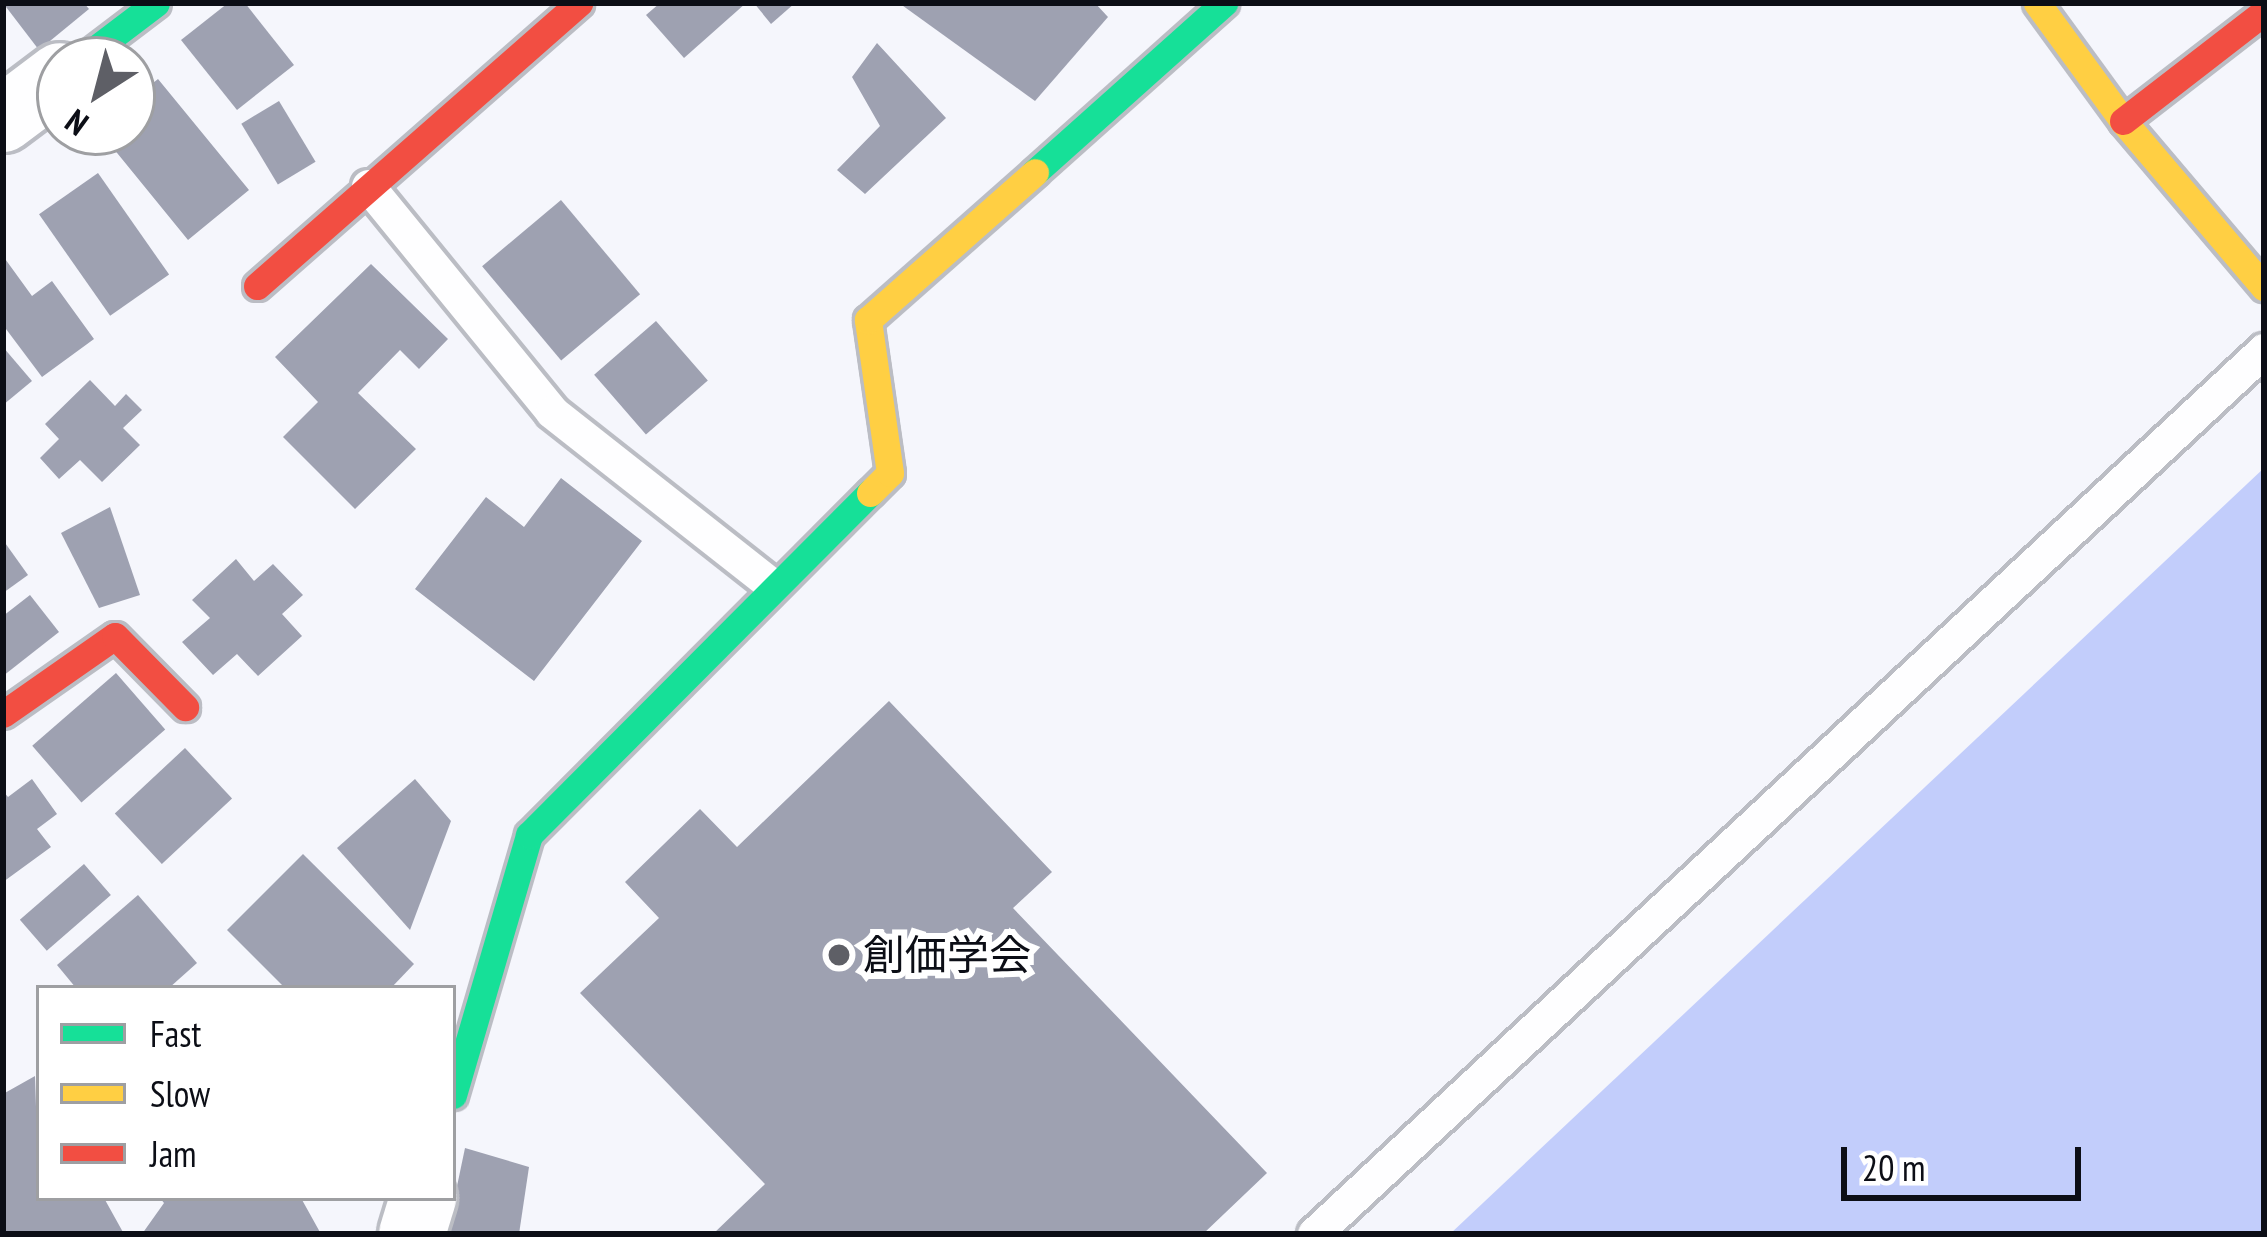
<!DOCTYPE html>
<html>
<head>
<meta charset="utf-8">
<style>
	body { margin:0 }
	#map { position:relative; width:2267px; height:1237px; overflow:hidden; background:#f5f6fc; font-family:"PT Sans Narrow","Noto Sans JP",sans-serif }
	div>[style] { position:absolute }
	.water>* { inset:0; background:#c2cdfb }
	.building>* { inset:0; background:#9ea1b1; transform-origin:0 0 }
	.roads { filter:drop-shadow(3px 0 #bbbdc4) drop-shadow(-3px 0 #bbbdc4) drop-shadow(0 3px #bbbdc4) drop-shadow(0 -3px #bbbdc4) }
	.lane>* { height:33px; margin:-16.5px; padding:0 16.5px; transform-origin:16.5px; border-radius:16.5px; background:#fefeff }
	.street>* { height:66px; margin:-33px; padding:0 33px; transform-origin:33px; border-radius:33px; background:#fefeff }
	.fast>* { height:27px; margin:-13.5px; padding:0 13.5px; transform-origin:13.5px; border-radius:13.5px; background:#16e098 }
	.slow>* { height:27px; margin:-13.5px; padding:0 13.5px; transform-origin:13.5px; border-radius:13.5px; background:#ffcf43 }
	.jam>* { height:27px; margin:-13.5px; padding:0 13.5px; transform-origin:13.5px; border-radius:13.5px; background:#f24e42 }
	.dots>* { width:33px; height:33px; translate:-50% -50%; box-sizing:border-box; border:6px solid #fff; border-radius:50% }
	span { translate:-50% -50%; white-space:nowrap; text-align:center; line-height:1.15; -webkit-text-stroke:12px #fff; paint-order:stroke }
	.poi-label { font-size:42px; color:#0c0e16 }
	.left { translate:0 -50%; text-align:left }
	.frame { position:absolute; inset:0; border:6px solid #0c0e16; pointer-events:none }
	.legend { position:absolute; left:36px; top:985px; width:420px; height:216px; box-sizing:border-box; background:#fff; border:3px solid #9e9fa2; margin:0; padding:15px 21px; list-style:none; font-size:36px; color:#0c0e16 }
	.legend li { display:flex; align-items:center; gap:24px; height:60px }
	.legend b { width:60px; border:3px solid #9e9fa2 }
	.north { position:absolute; left:36px; top:36px; width:120px; height:120px; box-sizing:border-box; background:#fff; border:3px solid #9e9fa2; border-radius:50%; rotate:216deg; font-size:33px; font-weight:700; line-height:48px; text-align:center; color:#0c0e16 }
	.north::after { content:''; display:block; margin:auto; width:42px; height:54px; background:#5e5f66; clip-path:polygon(50% 0,100% 100%,50% 72%,0 100%) }
	.scale { position:absolute; left:1841px; top:1147px; width:240px; height:54px; box-sizing:border-box; border:6px solid #0c0e16; border-top:0; padding-left:15px; font-size:36px; line-height:42px; white-space:nowrap; color:#0c0e16; -webkit-text-stroke:9px #fff; paint-order:stroke }
</style>
</head>
<body>
<div id="map">
	<div class="water">
		<i style="clip-path:polygon(2264px 468px,2264px 1234px,1450px 1234px)"></i>
	</div>
	<div class="building">
		<i style="clip-path:polygon(3px 3px,84px 3px,89px 9px,39px 50px)"></i>
		<i style="clip-path:polygon(228px 3px,245px 3px,294px 65px,237px 110px,181px 40px)"></i>
		<i style="clip-path:polygon(660px 3px,746px 3px,684px 58px,646px 15px)"></i>
		<i style="clip-path:polygon(754px 3px,795px 3px,771px 24px)"></i>
		<i style="clip-path:polygon(899px 3px,1095px 3px,1108px 17px,1035px 101px)"></i>
		<i style="clip-path:polygon(877px 43px,946px 118px,865px 194px,837px 170px,880px 126px,852px 77px)"></i>
		<i style="clip-path:polygon(158px 79px,249px 190px,188px 240px,100px 132px,132px 132px,132px 100px)"></i>
		<i style="left:279px;top:101px;width:71px;height:44px;rotate:59deg"></i>
		<i style="left:98px;top:173px;width:124px;height:72px;rotate:55deg"></i>
		<i style="left:561px;top:200px;width:123px;height:103px;rotate:50deg"></i>
		<i style="clip-path:polygon(3px 256px,32px 296px,52px 281px,94px 339px,42px 377px,3px 325px)"></i>
		<i style="clip-path:polygon(371px 264px,448px 339px,419px 369px,400px 350px,358px 393px,416px 449px,355px 509px,283px 437px,318px 402px,275px 357px)"></i>
		<i style="left:656px;top:321px;width:79px;height:82px;rotate:49deg"></i>
		<i style="clip-path:polygon(3px 347px,32px 381px,3px 405px)"></i>
		<i style="clip-path:polygon(90px 380px,115px 406px,126px 394px,142px 410px,123px 428px,140px 445px,102px 482px,80px 460px,59px 479px,40px 458px,59px 439px,45px 424px)"></i>
		<i style="clip-path:polygon(561px 478px,642px 541px,534px 681px,415px 589px,486px 497px,524px 527px)"></i>
		<i style="clip-path:polygon(110px 507px,140px 595px,99px 608px,61px 533px)"></i>
		<i style="clip-path:polygon(3px 540px,28px 575px,3px 593px)"></i>
		<i style="clip-path:polygon(236px 559px,254px 581px,273px 564px,303px 595px,282px 614px,302px 636px,258px 676px,237px 654px,213px 675px,182px 642px,210px 618px,192px 600px)"></i>
		<i style="clip-path:polygon(30px 595px,59px 632px,3px 676px,3px 616px)"></i>
		<i style="left:116px;top:673px;width:75px;height:111px;rotate:49deg"></i>
		<i style="clip-path:polygon(889px 701px,1052px 872px,1013px 908px,1267px 1173px,1203px 1234px,713px 1234px,765px 1184px,580px 993px,659px 918px,625px 882px,700px 809px,737px 847px)"></i>
		<i style="left:185px;top:748px;width:69px;height:96px;rotate:47deg"></i>
		<i style="clip-path:polygon(32px 779px,57px 814px,37px 829px,51px 847px,3px 882px,3px 791px,8px 797px)"></i>
		<i style="clip-path:polygon(415px 779px,451px 821px,410px 930px,337px 848px)"></i>
		<i style="clip-path:polygon(303px 854px,414px 964px,391px 988px,285px 988px,227px 930px)"></i>
		<i style="left:84px;top:864px;width:41px;height:85px;rotate:49deg"></i>
		<i style="clip-path:polygon(138px 895px,197px 963px,169px 988px,76px 988px,57px 965px)"></i>
		<i style="clip-path:polygon(35px 1076px,39px 1198px,104px 1198px,124px 1234px,3px 1234px,3px 1094px)"></i>
		<i style="clip-path:polygon(465px 1148px,529px 1167px,519px 1234px,447px 1234px)"></i>
		<i style="clip-path:polygon(160px 1198px,301px 1198px,321px 1234px,142px 1234px,164px 1203px)"></i>
	</div>
	<div class="roads">
		<div class="lane">
			<i style="left:368px;top:186px;width:291px;rotate:50.8deg"></i>
			<i style="left:552px;top:412px;width:280px;rotate:38.2deg"></i>
			<i style="left:1314px;top:1234px;width:1298px;rotate:-42.94deg"></i>
		</div>
		<div class="street">
			<i style="left:3px;top:119px;width:71px;rotate:-37deg"></i>
			<i style="left:412px;top:1234px;width:38px;rotate:-73deg"></i>
		</div>
		<div class="fast">
			<i style="left:81px;top:60px;width:94px;rotate:-37.2deg"></i>
			<i style="left:1035px;top:172px;width:254px;rotate:-41.8deg"></i>
			<i style="left:453px;top:1095px;width:271px;rotate:-73.7deg"></i>
			<i style="left:529px;top:835px;width:483px;rotate:-45.1deg"></i>
		</div>
		<div class="slow">
			<i style="left:2037px;top:3px;width:146px;rotate:53.9deg"></i>
			<i style="left:2123px;top:121px;width:218px;rotate:49.7deg"></i>
			<i style="left:870px;top:493px;width:28px;rotate:-45deg"></i>
			<i style="left:890px;top:473px;width:155px;rotate:-98.2deg"></i>
			<i style="left:868px;top:320px;width:223px;rotate:-41.5deg"></i>
		</div>
		<div class="jam">
			<i style="left:2123px;top:121px;width:178px;rotate:-37.7deg"></i>
			<i style="left:257px;top:286px;width:429px;rotate:-41.3deg"></i>
			<i style="left:3px;top:714px;width:136px;rotate:-34.9deg"></i>
			<i style="left:115px;top:636px;width:100px;rotate:45.4deg"></i>
		</div>
	</div>
	<div class="dots">
		<i style="left:839px;top:955px;background:#5e5f66"></i>
	</div>
	<div class="poi-label">
		<span class="left" style="left:863px;top:955px">創価学会</span>
	</div>
	<div class="frame"></div>
	<ul class="legend">
	<li><b style="height:15px;background:#16e098"></b>Fast</li>
	<li><b style="height:15px;background:#ffcf43"></b>Slow</li>
	<li><b style="height:15px;background:#f24e42"></b>Jam</li>
	</ul>
	<div class="north">N</div>
	<div class="scale">20 m</div>
</div>
</body>
</html>
